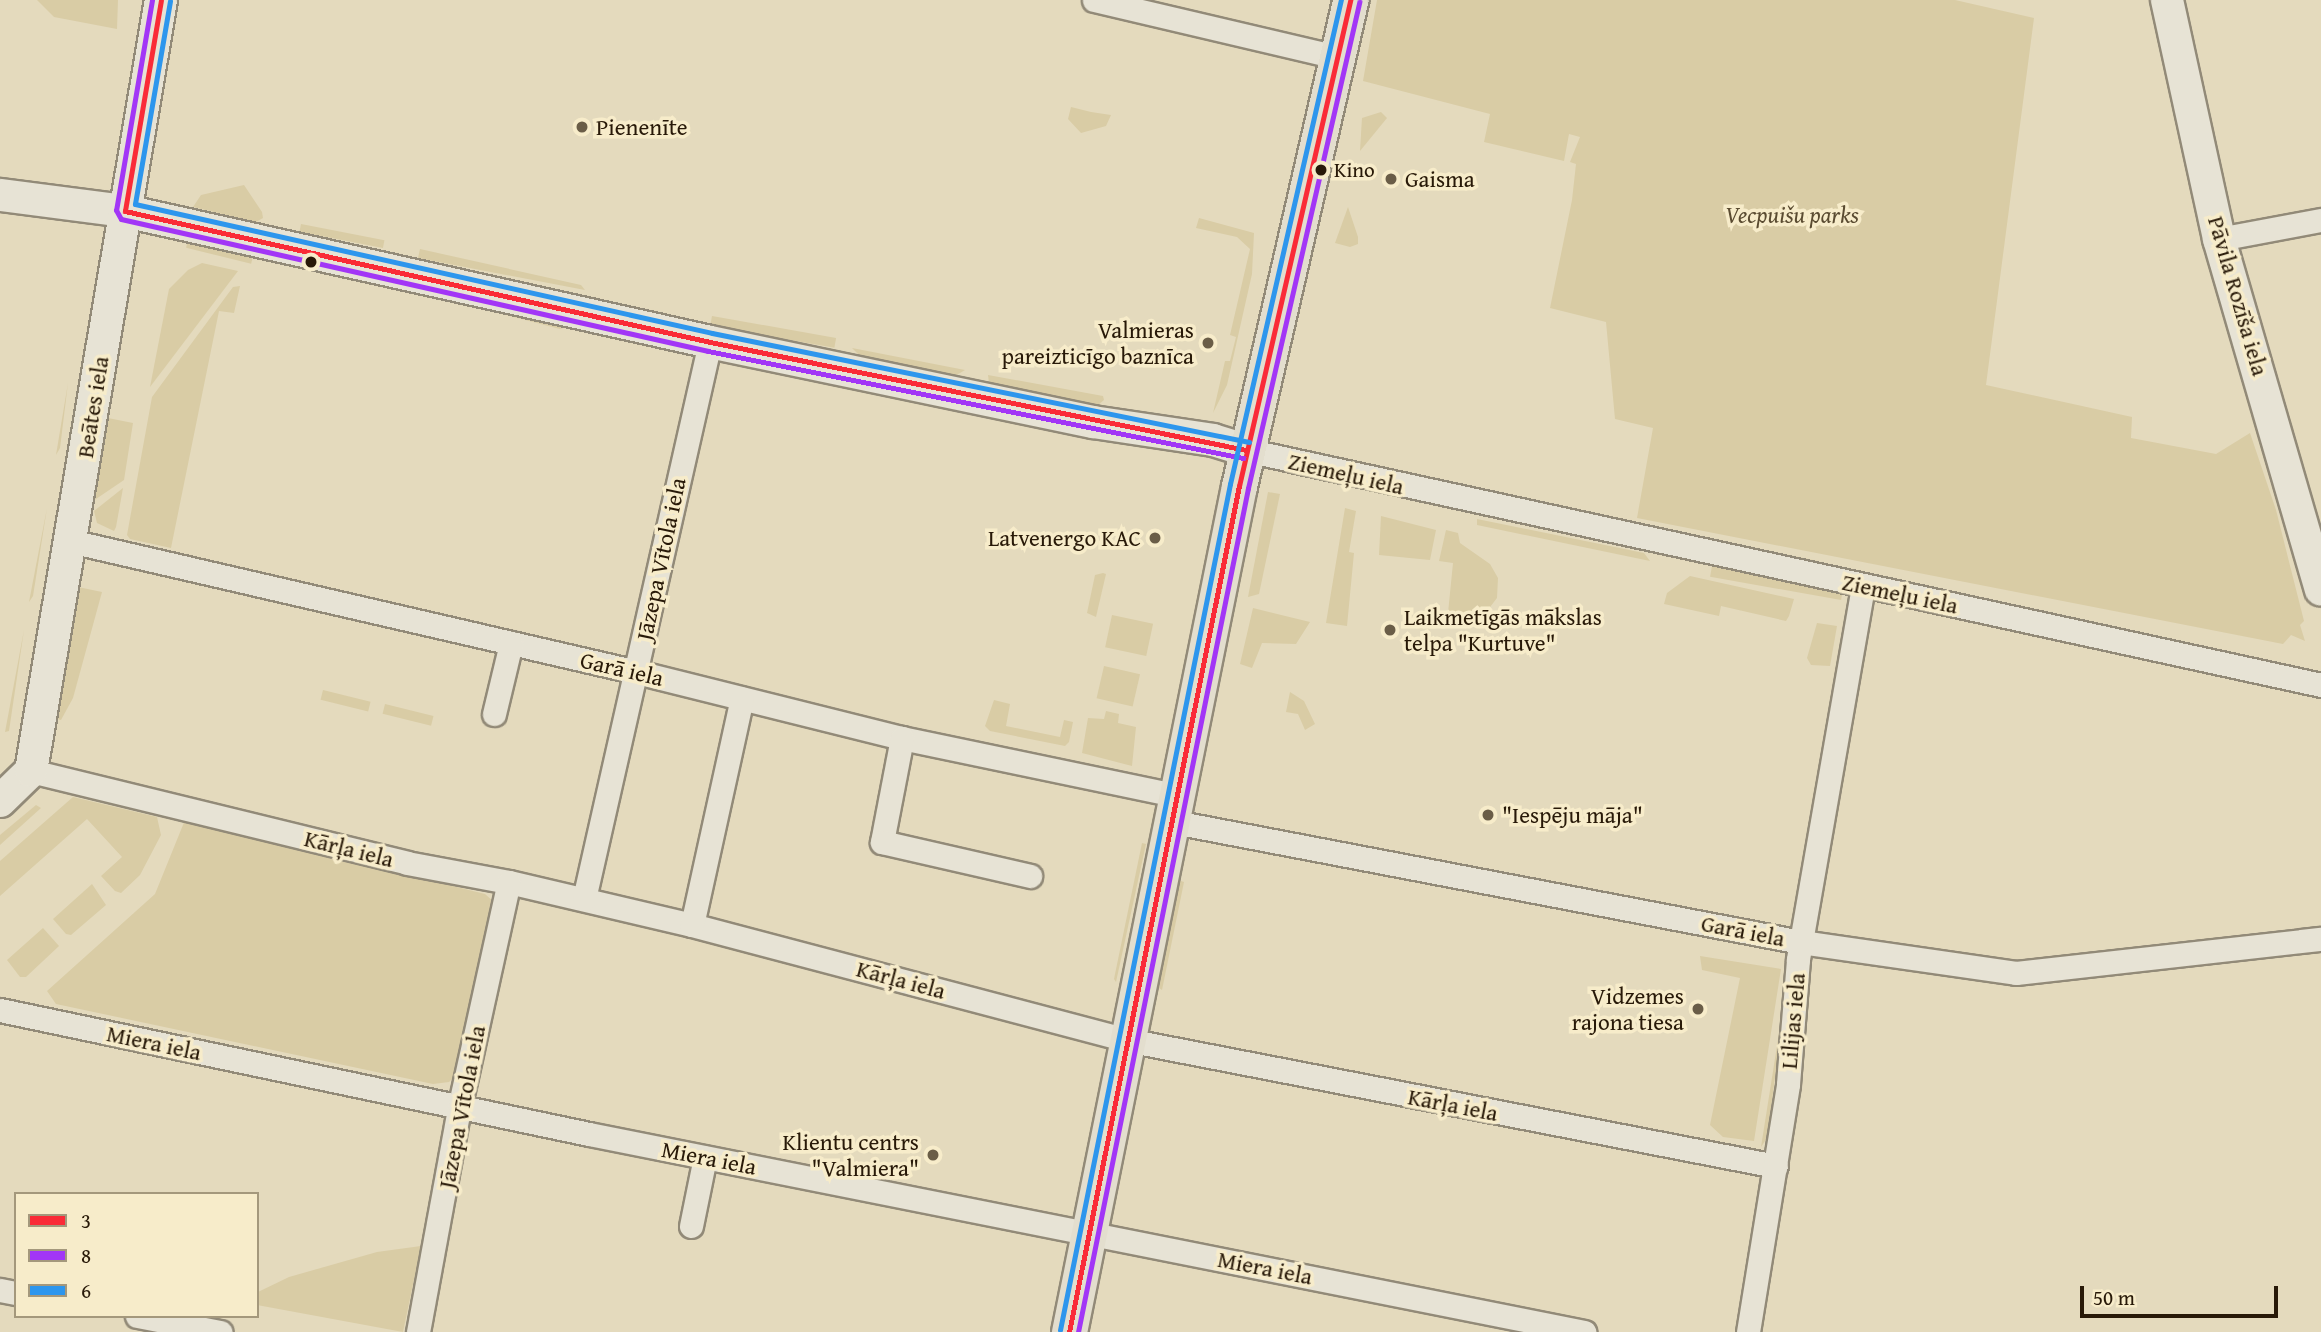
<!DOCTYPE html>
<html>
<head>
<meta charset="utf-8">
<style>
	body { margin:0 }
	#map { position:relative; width:2321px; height:1332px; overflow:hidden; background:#e4dabd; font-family:"Gentium Book Plus",serif }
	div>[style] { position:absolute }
	.green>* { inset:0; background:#d9cca5; transform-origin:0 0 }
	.roads { filter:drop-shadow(2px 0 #928a78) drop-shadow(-2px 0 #928a78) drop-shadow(0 2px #928a78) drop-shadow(0 -2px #928a78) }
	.street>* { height:23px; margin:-11.5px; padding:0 11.5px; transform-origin:11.5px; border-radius:11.5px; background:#e7e3d5 }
	.secondary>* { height:32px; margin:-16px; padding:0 16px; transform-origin:16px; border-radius:16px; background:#e7e3d5 }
	.primary>* { height:35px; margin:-17.5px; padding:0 17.5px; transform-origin:17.5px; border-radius:17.5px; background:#e3dece }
	.bus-1>* { height:5px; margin:-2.5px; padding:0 2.5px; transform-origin:2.5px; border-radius:2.5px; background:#fa2b37 }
	.bus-2>* { height:5px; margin:-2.5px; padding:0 2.5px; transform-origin:2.5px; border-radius:2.5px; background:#a236f6 }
	.bus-3>* { height:5px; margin:-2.5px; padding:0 2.5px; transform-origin:2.5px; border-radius:2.5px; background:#2d96ed }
	.dots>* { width:19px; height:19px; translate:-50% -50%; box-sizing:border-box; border:4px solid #f7ecca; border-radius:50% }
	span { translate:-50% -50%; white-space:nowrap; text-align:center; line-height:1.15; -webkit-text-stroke:7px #f7ecca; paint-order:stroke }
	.bus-label { font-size:21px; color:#281908 }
	.left { translate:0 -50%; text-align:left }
	.poi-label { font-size:23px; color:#281908 }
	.right { translate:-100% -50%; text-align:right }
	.park-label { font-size:23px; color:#5a4b31; font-style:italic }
	.street-label { font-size:23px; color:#281908 }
	.legend { position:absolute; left:14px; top:1192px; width:245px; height:126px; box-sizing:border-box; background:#f7ecca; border:2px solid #a4987c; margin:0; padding:9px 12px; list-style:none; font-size:21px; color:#281908 }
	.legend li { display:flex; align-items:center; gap:14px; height:35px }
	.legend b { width:35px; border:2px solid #a4987c }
	.scale { position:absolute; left:2080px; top:1286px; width:198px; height:32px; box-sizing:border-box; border:4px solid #281908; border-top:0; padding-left:9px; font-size:21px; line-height:24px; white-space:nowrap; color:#281908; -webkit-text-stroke:5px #f7ecca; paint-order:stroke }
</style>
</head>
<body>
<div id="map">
	<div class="green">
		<i style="clip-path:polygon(37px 0,118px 0,117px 29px,54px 17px)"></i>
		<i style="clip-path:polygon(1377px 0,1955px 0,2034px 18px,1986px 385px,2132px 417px,2131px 438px,2216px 454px,2250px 433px,2276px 510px,2304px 621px,2300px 625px,2305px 641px,2291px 635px,2283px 644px,1637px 518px,1653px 428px,1615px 419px,1606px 322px,1550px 308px,1572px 200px,1576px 164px,1570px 162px,1580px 137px,1569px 134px,1564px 161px,1484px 142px,1490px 114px,1363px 81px)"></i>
		<i style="clip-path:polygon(1071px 107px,1091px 112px,1111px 115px,1106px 126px,1081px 133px,1068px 119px)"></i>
		<i style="clip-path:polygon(1381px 112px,1387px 118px,1360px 151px,1362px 118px)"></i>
		<i style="clip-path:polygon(244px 185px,262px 212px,263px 218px,256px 222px,193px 207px,201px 195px)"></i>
		<i style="clip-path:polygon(1348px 207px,1358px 237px,1358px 244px,1350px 247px,1335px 243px)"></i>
		<i style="clip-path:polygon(1199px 218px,1254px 233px,1252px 274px,1227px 385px,1213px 413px,1225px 361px,1230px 361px,1236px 337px,1230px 335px,1250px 249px,1237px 237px,1196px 228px)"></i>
		<i style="left:301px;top:224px;width:85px;height:8px;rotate:11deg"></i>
		<i style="left:189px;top:236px;width:67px;height:12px;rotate:14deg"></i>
		<i style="clip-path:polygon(420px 249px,581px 285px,585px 290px,418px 258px)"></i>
		<i style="clip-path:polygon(202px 263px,238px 271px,150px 387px,169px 289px,188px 270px)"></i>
		<i style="clip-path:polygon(240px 286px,234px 313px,219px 311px,171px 548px,130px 539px,127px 535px,152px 397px,233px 287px)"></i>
		<i style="clip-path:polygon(483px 303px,580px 322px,560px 329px,479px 308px)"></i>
		<i style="left:712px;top:316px;width:126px;height:10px;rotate:10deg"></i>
		<i style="clip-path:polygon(852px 348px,965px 370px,955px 376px,861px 357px)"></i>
		<i style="clip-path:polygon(988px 375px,1103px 396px,1104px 400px,1098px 405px,989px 383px)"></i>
		<i style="clip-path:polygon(68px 383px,60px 448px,56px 455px)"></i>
		<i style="clip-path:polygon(103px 417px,133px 423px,124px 480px,93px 501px)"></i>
		<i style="clip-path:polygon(123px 488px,116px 527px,114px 531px,97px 523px,94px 511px)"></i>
		<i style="clip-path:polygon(1268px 492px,1280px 494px,1259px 594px,1248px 597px)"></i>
		<i style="clip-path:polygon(47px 508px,33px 596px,29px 602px)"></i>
		<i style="clip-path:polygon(1345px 508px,1356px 511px,1349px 552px,1354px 553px,1347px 626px,1326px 623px)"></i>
		<i style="clip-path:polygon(1381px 516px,1436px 530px,1430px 560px,1379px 555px)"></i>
		<i style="clip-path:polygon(1477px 519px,1644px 553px,1650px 561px,1477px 525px)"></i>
		<i style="clip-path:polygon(1446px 530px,1458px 533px,1460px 543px,1490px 564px,1498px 578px,1497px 598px,1487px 611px,1448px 613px,1453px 563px,1439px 561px)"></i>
		<i style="clip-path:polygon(1683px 533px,1818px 561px,1817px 568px,1687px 539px)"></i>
		<i style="left:1712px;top:566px;width:133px;height:11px;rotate:10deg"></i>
		<i style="clip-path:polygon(1103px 573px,1106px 574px,1096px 617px,1087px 613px,1095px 575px)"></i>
		<i style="clip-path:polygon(1690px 576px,1794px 599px,1789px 616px,1786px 621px,1721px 606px,1719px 616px,1664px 604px,1667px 593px)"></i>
		<i style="clip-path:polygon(78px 587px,102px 592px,73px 698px,61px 720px,51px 717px)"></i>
		<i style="clip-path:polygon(1253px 608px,1310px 622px,1296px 644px,1262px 643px,1252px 668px,1240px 664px)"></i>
		<i style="left:1112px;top:615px;width:42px;height:33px;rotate:12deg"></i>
		<i style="clip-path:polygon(1817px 623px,1837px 626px,1830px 666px,1811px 665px,1807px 658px)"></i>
		<i style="clip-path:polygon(24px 630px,9px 731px,5px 732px)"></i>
		<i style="left:1104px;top:666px;width:37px;height:33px;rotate:13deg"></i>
		<i style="left:323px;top:690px;width:49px;height:10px;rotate:14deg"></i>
		<i style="clip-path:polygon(1290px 692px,1304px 701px,1315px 724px,1305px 730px,1298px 714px,1286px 712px)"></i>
		<i style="clip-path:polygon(994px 700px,1010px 704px,1006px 726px,1060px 737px,1064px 720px,1073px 722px,1069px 742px,1065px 746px,990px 731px,985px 726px)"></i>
		<i style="left:385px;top:704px;width:50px;height:10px;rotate:14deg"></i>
		<i style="clip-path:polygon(1106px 711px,1119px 714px,1118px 723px,1136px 727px,1132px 766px,1082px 753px,1088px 718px,1104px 719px)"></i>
		<i style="clip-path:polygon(73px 797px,157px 817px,161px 835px,140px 875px,121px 893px,115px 891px,101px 876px,122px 857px,87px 819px,0 896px,0 861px)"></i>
		<i style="clip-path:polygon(36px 805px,41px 808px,0 845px,0 835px)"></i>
		<i style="clip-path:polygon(185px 820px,485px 894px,494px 902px,458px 1073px,449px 1082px,433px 1084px,56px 1004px,47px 991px,155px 894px)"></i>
		<i style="clip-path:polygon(1142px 843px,1146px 844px,1116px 982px,1114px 979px)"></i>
		<i style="clip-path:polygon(1178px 880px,1184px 882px,1162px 990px,1159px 988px)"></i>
		<i style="clip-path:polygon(92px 884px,106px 905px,71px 935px,66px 934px,53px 919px)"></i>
		<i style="clip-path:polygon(43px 928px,59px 946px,26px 977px,20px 977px,7px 960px)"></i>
		<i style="clip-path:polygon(1700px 956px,1781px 969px,1754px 1141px,1723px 1137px,1710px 1125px,1740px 978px,1702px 970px)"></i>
		<i style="clip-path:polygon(1790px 964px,1767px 1138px,1761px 1147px)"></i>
		<i style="clip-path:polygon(421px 1246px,403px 1332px,257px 1305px,258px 1292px,289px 1277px,377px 1252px)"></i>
	</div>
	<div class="roads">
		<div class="street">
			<i style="left:1094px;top:0;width:250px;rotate:13.2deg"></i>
			<i style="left:2219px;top:239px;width:104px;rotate:-10.6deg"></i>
			<i style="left:1246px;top:450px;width:1100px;rotate:12.33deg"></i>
			<i style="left:70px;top:541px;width:582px;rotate:13.01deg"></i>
			<i style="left:637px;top:672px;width:273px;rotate:14deg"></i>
			<i style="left:902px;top:738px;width:278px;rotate:11.8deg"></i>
			<i style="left:494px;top:714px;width:73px;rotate:-76.5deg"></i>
			<i style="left:902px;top:738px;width:106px;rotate:100.9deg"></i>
			<i style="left:882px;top:842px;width:152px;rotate:12.9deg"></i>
			<i style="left:31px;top:771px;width:387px;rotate:13.7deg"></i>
			<i style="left:407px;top:863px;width:104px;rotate:10.6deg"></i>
			<i style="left:509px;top:882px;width:188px;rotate:13.2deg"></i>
			<i style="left:692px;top:925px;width:450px;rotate:14.8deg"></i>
			<i style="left:1127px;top:1040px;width:661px;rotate:10.99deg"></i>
			<i style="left:1169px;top:821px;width:643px;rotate:10.84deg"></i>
			<i style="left:1801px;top:942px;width:217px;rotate:8.2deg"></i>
			<i style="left:2016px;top:973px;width:307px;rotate:-6.4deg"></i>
			<i style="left:584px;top:899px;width:571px;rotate:-77.25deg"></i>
			<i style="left:692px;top:925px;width:232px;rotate:-77.6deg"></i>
			<i style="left:0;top:1010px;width:602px;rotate:11.89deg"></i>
			<i style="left:589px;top:1134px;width:1015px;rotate:11.25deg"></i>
			<i style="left:691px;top:1226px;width:70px;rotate:-78.5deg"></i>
			<i style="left:0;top:1290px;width:16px;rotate:11deg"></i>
			<i style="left:137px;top:1316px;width:85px;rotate:10.9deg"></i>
			<i style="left:418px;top:1332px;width:232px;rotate:-79.6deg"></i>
			<i style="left:460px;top:1104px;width:227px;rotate:-77.6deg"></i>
			<i style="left:1748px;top:1332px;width:251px;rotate:-80.8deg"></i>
			<i style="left:1788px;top:1084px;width:125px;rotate:-85.4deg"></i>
			<i style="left:1798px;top:959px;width:379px;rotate:-80.1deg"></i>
		</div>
		<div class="secondary">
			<i style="left:2167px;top:0;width:245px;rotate:77.7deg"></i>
			<i style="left:2219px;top:239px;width:365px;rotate:73.8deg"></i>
			<i style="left:0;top:195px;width:126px;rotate:7.3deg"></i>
			<i style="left:125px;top:211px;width:599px;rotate:12.62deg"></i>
			<i style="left:710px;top:342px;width:391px;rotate:11.8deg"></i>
			<i style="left:1093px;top:422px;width:121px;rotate:8.5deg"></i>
			<i style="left:1213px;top:440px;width:34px;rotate:17deg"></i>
			<i style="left:0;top:801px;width:43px;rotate:-44.1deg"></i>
			<i style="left:31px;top:771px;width:782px;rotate:-80.43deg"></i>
		</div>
		<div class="primary">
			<i style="left:1069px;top:1332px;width:863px;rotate:-78.64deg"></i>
			<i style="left:1239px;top:486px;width:499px;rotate:-77.1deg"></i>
		</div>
	</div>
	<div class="bus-1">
		<i style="left:161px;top:0;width:214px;rotate:99.7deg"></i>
		<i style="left:125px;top:211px;width:599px;rotate:12.62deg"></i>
		<i style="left:710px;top:342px;width:547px;rotate:11.39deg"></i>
		<i style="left:1069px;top:1332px;width:863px;rotate:-78.64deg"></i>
		<i style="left:1239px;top:486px;width:499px;rotate:-77.1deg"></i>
	</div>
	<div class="bus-2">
		<i style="left:152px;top:0;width:213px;rotate:99.7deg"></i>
		<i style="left:116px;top:210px;width:10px;rotate:61deg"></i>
		<i style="left:121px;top:219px;width:602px;rotate:12.67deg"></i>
		<i style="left:708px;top:351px;width:546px;rotate:11.31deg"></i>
		<i style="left:1078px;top:1332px;width:861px;rotate:-78.61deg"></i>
		<i style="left:1248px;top:488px;width:499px;rotate:-77.1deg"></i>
	</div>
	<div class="bus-3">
		<i style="left:170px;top:1px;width:206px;rotate:99.8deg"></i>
		<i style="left:135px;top:204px;width:591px;rotate:12.6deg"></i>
		<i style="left:712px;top:333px;width:548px;rotate:11.47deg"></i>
		<i style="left:1060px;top:1330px;width:863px;rotate:-78.64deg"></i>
		<i style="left:1230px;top:484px;width:497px;rotate:-77.1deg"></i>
	</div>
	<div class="dots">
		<i style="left:582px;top:127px;background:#6a5d47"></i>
		<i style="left:1321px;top:170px;background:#281908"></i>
		<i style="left:1391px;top:179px;background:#6a5d47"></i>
		<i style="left:311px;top:262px;background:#281908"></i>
		<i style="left:1208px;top:343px;background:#6a5d47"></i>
		<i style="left:1155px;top:538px;background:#6a5d47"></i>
		<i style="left:1390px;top:630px;background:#6a5d47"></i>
		<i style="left:1488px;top:815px;background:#6a5d47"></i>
		<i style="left:1698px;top:1009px;background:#6a5d47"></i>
		<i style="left:933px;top:1155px;background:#6a5d47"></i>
	</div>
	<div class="bus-label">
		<span class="left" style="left:1334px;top:170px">Kino</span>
	</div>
	<div class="poi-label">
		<span class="left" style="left:596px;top:127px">Pienenīte</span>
		<span class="left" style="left:1405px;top:179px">Gaisma</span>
		<span class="right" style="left:1194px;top:343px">Valmieras<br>pareizticīgo baznīca</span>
		<span class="right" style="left:1141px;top:538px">Latvenergo KAC</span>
		<span class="left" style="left:1404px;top:630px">Laikmetīgās mākslas<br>telpa "Kurtuve"</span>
		<span class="left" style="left:1502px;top:815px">"Iespēju māja"</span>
		<span class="right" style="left:1684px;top:1009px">Vidzemes<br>rajona tiesa</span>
		<span class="right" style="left:919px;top:1155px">Klientu centrs<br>"Valmiera"</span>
	</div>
	<div class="park-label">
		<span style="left:1792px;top:215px">Vecpuišu parks</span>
	</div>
	<div class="street-label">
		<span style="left:2238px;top:296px;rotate:74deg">Pāvila Rozīša iela</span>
		<span style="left:93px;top:407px;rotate:-81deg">Beātes iela</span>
		<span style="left:1346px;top:474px;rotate:13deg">Ziemeļu iela</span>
		<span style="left:661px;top:559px;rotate:-78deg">Jāzepa Vītola iela</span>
		<span style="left:1900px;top:594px;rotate:12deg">Ziemeļu iela</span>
		<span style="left:622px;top:669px;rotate:13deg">Garā iela</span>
		<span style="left:349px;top:849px;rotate:14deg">Kārļa iela</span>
		<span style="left:1743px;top:931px;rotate:11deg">Garā iela</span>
		<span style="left:901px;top:980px;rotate:15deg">Kārļa iela</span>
		<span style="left:1793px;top:1021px;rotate:-85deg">Lilijas iela</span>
		<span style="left:154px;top:1043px;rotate:12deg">Miera iela</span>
		<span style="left:1453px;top:1105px;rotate:11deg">Kārļa iela</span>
		<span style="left:462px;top:1107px;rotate:-79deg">Jāzepa Vītola iela</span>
		<span style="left:709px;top:1158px;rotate:11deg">Miera iela</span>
		<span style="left:1265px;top:1268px;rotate:11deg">Miera iela</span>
	</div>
	<ul class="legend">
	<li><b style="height:9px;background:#fa2b37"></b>3</li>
	<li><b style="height:9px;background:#a236f6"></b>8</li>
	<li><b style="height:9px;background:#2d96ed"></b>6</li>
	</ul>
	<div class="scale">50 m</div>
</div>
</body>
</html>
